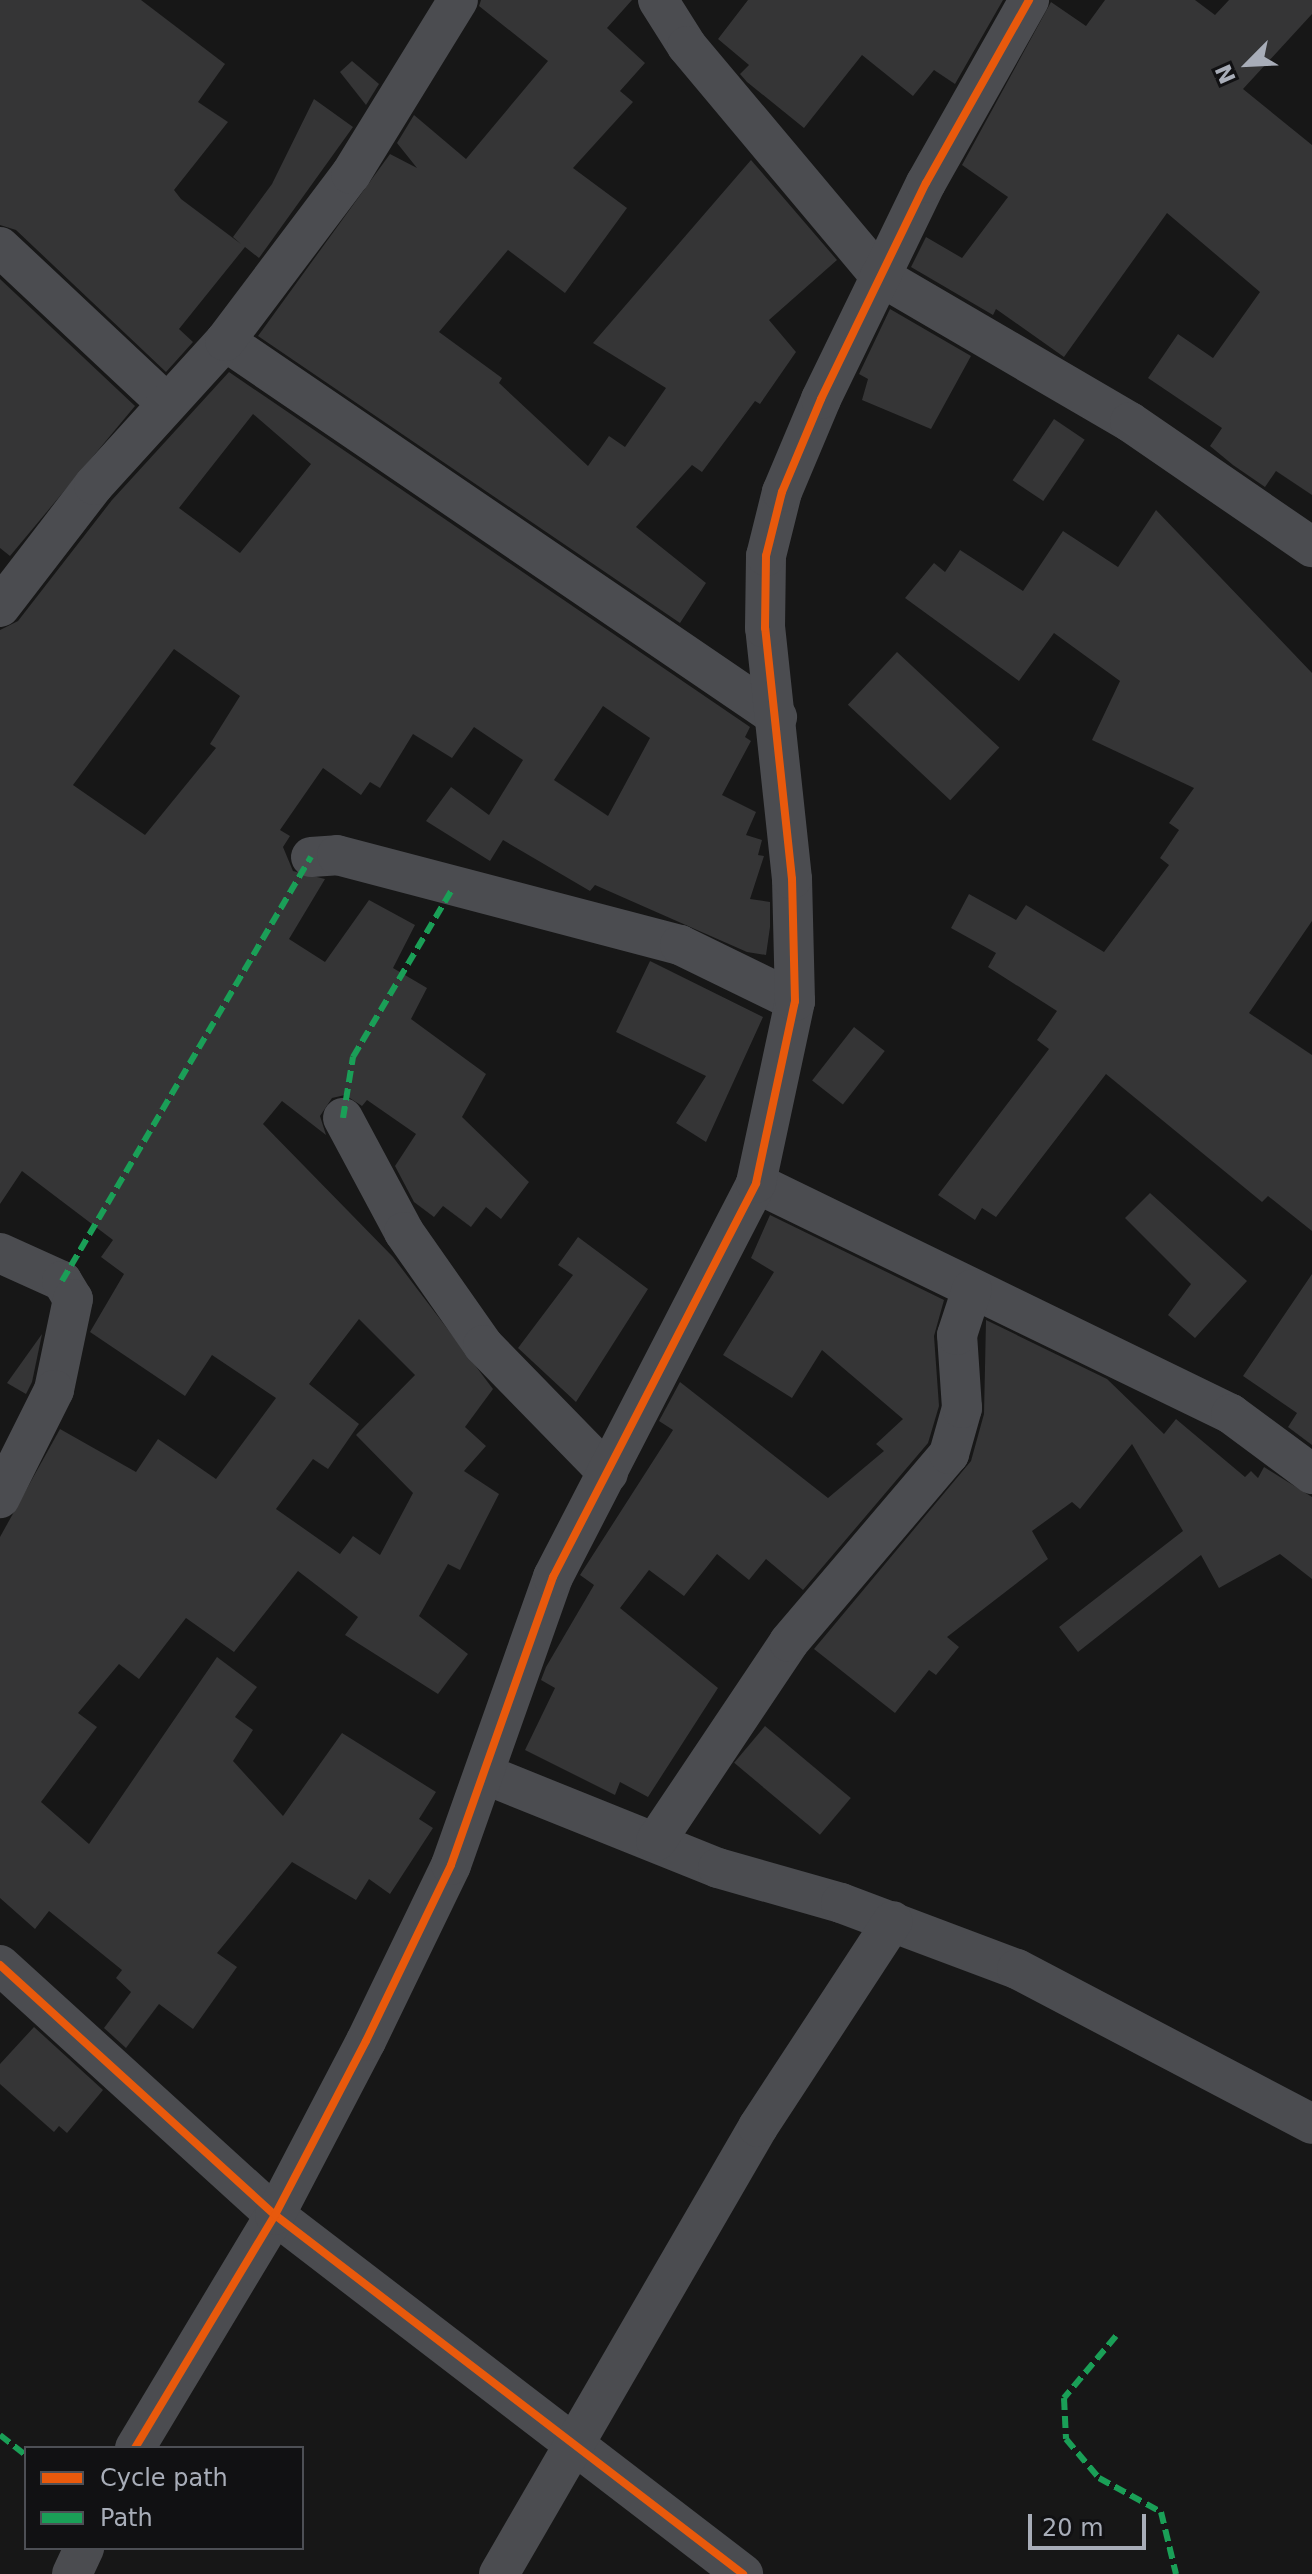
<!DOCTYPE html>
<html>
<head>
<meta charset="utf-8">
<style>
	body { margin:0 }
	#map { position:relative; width:1312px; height:2574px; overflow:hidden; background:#171717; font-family:"DejaVu Sans",sans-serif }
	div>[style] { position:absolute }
	.building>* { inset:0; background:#353536; transform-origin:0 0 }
	.street>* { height:40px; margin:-20px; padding:0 20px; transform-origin:20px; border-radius:20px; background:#4b4c50 }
	.quiet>* { height:6px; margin-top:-3px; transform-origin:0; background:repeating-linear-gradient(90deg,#1a9f57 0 12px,transparent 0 18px) }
	.cycleway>* { height:8px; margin:-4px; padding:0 4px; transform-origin:4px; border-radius:4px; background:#e8590c }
	span { translate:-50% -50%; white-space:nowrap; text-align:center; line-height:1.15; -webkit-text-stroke:8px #111113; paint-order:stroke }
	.legend { position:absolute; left:24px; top:2446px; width:280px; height:104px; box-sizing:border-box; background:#111113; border:2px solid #4d4f55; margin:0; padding:10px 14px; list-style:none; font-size:24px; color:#a8adb8 }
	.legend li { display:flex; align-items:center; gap:16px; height:40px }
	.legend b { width:40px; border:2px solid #4d4f55 }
	.north { position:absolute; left:1208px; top:24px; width:80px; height:80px; -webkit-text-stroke:6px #111113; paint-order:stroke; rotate:246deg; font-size:22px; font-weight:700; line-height:32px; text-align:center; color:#a8adb8 }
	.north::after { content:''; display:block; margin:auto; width:28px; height:36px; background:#a8adb8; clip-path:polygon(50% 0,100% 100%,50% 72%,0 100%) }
	.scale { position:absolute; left:1028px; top:2514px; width:118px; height:36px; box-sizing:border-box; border:4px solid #a8adb8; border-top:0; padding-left:10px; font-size:24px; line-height:28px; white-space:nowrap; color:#a8adb8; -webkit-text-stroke:6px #111113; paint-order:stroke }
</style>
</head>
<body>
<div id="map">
	<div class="building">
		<i style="clip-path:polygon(0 0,141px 0,225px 64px,198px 102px,228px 122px,174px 190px,181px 199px,241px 244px,233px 237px,272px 184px,314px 99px,353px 127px,259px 258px,245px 247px,179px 329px,193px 342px,166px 372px,16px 230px,0 225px)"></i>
		<i style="clip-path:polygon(481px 0,632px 0,607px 28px,645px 63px,620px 91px,633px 102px,573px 168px,627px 208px,565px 293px,508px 250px,439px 332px,502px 378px,499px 383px,588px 466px,609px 436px,625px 447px,666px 388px,593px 343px,751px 160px,837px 260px,769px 320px,796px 352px,760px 404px,755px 401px,702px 472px,692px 465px,636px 527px,706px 583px,680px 623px,258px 336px,390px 154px,417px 168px,397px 143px,414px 115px,466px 159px,548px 61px,479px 6px)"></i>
		<i style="clip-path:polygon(748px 0,1003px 0,955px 84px,934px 70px,913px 96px,862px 55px,804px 128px,747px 82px,740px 74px,749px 65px,718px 39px)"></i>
		<i style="clip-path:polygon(1105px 0,1195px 0,1215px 15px,1229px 0,1312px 0,1312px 14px,1243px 89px,1312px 145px,1312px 495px,1276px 471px,1265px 487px,1233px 465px,1210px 446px,1222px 428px,1148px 378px,1178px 334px,1213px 358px,1260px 292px,1167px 213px,1064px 357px,996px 309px,993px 315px,911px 267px,926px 237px,962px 258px,1008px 197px,962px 165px,1051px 2px,1086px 26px)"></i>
		<i style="clip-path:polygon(352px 61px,379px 84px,366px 105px,340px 72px)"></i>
		<i style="clip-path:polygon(0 279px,135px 406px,10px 556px,0 548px)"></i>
		<i style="clip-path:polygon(890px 309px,971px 356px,931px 429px,862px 400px,868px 379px,859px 374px)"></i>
		<i style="clip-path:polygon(evenodd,229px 372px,750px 727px,745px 737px,751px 741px,722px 795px,756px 812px,746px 835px,762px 840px,758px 855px,764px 856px,750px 899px,770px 902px,770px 927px,766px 955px,747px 952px,595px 885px,590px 891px,503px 840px,490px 861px,426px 821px,451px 787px,489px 815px,523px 760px,474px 727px,452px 758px,413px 734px,380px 788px,370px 782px,361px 795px,323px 768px,280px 830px,290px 836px,283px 847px,293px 871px,325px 879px,289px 939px,325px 962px,369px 900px,415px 925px,393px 968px,427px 988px,411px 1019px,486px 1074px,462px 1117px,529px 1182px,501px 1219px,486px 1207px,471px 1227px,443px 1206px,434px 1217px,414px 1202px,395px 1166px,416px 1134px,367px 1100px,362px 1106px,345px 1095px,332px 1098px,320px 1116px,326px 1135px,282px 1101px,263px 1124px,393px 1257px,493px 1389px,465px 1427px,486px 1446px,464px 1471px,499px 1494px,460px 1570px,448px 1564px,419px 1616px,468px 1654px,438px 1694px,345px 1635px,358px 1617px,298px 1571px,234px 1652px,186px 1618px,139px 1679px,119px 1664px,78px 1713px,97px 1727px,41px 1802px,89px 1844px,217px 1657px,257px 1687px,235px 1717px,253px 1730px,233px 1761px,283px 1816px,342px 1733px,436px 1792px,419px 1819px,433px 1828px,390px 1894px,369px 1879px,356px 1900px,292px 1862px,217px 1953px,237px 1967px,193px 2029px,159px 2004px,126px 2048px,104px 2028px,131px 1992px,116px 1978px,122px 1970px,49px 1911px,35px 1929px,0 1898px,0 1537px,60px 1429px,136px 1472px,158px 1439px,216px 1479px,276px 1398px,212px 1355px,185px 1396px,90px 1332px,124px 1274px,101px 1257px,113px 1240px,22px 1171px,0 1204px,0 630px,18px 621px,112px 500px,229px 372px,253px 414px,311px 464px,240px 553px,179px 508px,253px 414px,229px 372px,174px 649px,240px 696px,210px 744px,216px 748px,145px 835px,73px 785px,174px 649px,229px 372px,603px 706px,650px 738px,608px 816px,554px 780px,603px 706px,229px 372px,359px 1319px,415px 1375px,356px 1435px,413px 1493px,380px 1555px,353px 1536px,340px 1554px,276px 1509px,313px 1459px,328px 1469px,359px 1424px,309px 1384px,359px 1319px)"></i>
		<i style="left:1054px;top:419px;width:37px;height:74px;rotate:34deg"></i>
		<i style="clip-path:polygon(1156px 510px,1312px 673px,1312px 921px,1249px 1013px,1312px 1055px,1312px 1231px,1268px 1196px,1262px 1202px,1106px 1074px,996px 1217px,982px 1208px,975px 1220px,938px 1195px,1049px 1049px,1037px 1040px,1057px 1011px,988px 967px,996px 953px,951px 928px,969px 894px,1016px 920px,1026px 905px,1104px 952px,1169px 865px,1160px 858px,1179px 830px,1169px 823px,1194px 788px,1092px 740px,1120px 681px,1054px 633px,1019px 681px,905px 598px,934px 563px,945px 572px,960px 550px,1023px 591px,1063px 531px,1118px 567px)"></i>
		<i style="left:897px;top:652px;width:140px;height:72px;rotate:43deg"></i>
		<i style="clip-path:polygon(650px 961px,763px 1017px,706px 1142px,676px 1123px,706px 1076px,616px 1032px)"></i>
		<i style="left:854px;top:1027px;width:39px;height:68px;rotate:38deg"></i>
		<i style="clip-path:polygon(1150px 1193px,1247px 1281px,1195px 1338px,1168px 1315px,1191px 1284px,1125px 1218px)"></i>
		<i style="clip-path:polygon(770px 1215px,944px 1300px,934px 1336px,939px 1406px,928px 1443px,803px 1590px,766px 1559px,749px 1580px,717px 1554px,684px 1596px,649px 1570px,620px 1608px,718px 1688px,648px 1797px,620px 1782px,615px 1795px,525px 1750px,555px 1688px,541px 1680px,546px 1667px,594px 1585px,580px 1575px,673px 1430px,659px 1421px,680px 1382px,828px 1498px,884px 1451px,876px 1444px,903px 1419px,822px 1350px,792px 1398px,723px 1355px,774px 1272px,751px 1258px)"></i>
		<i style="clip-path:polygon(578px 1237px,648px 1289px,576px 1402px,518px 1348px,573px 1275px,558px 1265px)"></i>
		<i style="clip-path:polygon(1312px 1274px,1312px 1445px,1288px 1427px,1297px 1413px,1243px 1376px)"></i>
		<i style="clip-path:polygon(986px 1320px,1107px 1379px,1164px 1434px,1176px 1419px,1245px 1477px,1251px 1471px,1258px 1478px,1264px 1467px,1312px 1497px,1312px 1579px,1280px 1554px,1219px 1588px,1201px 1555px,1078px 1652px,1059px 1627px,1183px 1531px,1132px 1444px,1080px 1509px,1072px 1502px,1032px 1531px,1048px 1559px,947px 1637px,959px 1647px,936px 1675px,929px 1670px,895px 1713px,814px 1649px,971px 1461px,984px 1414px)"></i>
		<i style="clip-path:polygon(42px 1334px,32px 1382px,26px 1394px,7px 1383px)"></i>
		<i style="left:765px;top:1726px;width:112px;height:48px;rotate:40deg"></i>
		<i style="clip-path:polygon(34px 2027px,103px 2090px,67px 2133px,59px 2126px,54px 2132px,0 2084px,0 2064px)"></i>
	</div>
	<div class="street">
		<i style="left:658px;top:0;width:54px;rotate:57.8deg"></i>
		<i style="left:687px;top:46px;width:300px;rotate:50deg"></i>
		<i style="left:880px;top:276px;width:290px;rotate:30.3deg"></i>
		<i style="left:1130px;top:422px;width:221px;rotate:34.5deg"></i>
		<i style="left:0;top:247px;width:229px;rotate:43.2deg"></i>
		<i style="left:225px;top:341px;width:668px;rotate:34.26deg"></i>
		<i style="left:0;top:607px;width:154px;rotate:-52.4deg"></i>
		<i style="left:94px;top:485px;width:195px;rotate:-47.7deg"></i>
		<i style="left:225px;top:341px;width:209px;rotate:-53deg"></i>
		<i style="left:351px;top:174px;width:204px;rotate:-58.4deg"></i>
		<i style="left:311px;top:857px;width:26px;rotate:-4deg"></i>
		<i style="left:337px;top:855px;width:355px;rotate:14.7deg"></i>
		<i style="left:680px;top:945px;width:128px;rotate:26deg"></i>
		<i style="left:343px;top:1118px;width:129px;rotate:61.8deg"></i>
		<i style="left:404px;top:1232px;width:138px;rotate:55deg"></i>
		<i style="left:483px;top:1345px;width:179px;rotate:45.7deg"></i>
		<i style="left:756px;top:1183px;width:528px;rotate:25.93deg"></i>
		<i style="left:1231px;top:1414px;width:101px;rotate:36.5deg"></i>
		<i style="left:0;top:1253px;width:68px;rotate:24.3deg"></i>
		<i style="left:62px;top:1281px;width:21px;rotate:59deg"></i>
		<i style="left:73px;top:1299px;width:93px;rotate:101.8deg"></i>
		<i style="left:54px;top:1390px;width:121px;rotate:116.6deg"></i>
		<i style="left:484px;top:1774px;width:252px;rotate:21.9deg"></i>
		<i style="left:718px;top:1868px;width:128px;rotate:15.9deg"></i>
		<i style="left:841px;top:1903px;width:188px;rotate:20.6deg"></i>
		<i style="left:1017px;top:1969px;width:333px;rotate:27.7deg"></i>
		<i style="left:656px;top:1841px;width:239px;rotate:-56.2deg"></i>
		<i style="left:789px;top:1642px;width:247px;rotate:-49.6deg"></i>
		<i style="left:949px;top:1454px;width:48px;rotate:-74.2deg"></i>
		<i style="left:962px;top:1408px;width:73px;rotate:-93.9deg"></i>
		<i style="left:957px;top:1335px;width:48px;rotate:-71.9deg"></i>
		<i style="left:0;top:1965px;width:372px;rotate:42.3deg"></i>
		<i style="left:275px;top:2215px;width:590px;rotate:37.49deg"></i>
		<i style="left:135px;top:2448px;width:272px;rotate:-59deg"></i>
		<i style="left:275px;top:2215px;width:196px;rotate:-62.4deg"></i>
		<i style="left:366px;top:2041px;width:195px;rotate:-64.2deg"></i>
		<i style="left:451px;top:1865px;width:306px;rotate:-70.5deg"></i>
		<i style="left:553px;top:1577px;width:443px;rotate:-62.7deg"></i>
		<i style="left:756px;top:1183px;width:186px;rotate:-77.9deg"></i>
		<i style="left:795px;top:1001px;width:122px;rotate:-91.4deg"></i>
		<i style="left:792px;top:879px;width:252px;rotate:-96.1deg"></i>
		<i style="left:765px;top:628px;width:72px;rotate:-89.2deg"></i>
		<i style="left:766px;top:556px;width:66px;rotate:-76deg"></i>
		<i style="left:782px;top:492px;width:101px;rotate:-67.2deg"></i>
		<i style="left:821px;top:399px;width:240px;rotate:-64.1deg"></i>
		<i style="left:926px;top:183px;width:210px;rotate:-60.6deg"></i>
		<i style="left:72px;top:2574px;width:29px;rotate:-65deg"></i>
		<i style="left:499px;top:2574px;width:517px;rotate:-59.91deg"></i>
		<i style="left:758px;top:2127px;width:246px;rotate:-56.8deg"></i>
	</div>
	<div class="quiet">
		<i style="left:343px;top:1118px;width:62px;rotate:-80.7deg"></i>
		<i style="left:353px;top:1057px;width:196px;rotate:-59.4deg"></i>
		<i style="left:62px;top:1281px;width:492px;rotate:-59.6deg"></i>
		<i style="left:1116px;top:2336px;width:81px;rotate:130deg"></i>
		<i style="left:1064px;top:2398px;width:41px;rotate:87.2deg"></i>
		<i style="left:1066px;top:2439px;width:51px;rotate:49.8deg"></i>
		<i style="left:1099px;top:2478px;width:71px;rotate:28.7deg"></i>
		<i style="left:1161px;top:2512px;width:64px;rotate:76.4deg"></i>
		<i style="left:0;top:2435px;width:33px;rotate:38deg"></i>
	</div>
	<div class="cycleway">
		<i style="left:0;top:1965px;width:372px;rotate:42.3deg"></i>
		<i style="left:275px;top:2215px;width:590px;rotate:37.49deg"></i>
		<i style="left:135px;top:2448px;width:272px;rotate:-59deg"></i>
		<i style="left:275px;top:2215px;width:196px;rotate:-62.4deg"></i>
		<i style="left:366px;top:2041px;width:195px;rotate:-64.2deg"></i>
		<i style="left:451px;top:1865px;width:306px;rotate:-70.5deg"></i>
		<i style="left:553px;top:1577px;width:443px;rotate:-62.7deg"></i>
		<i style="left:756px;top:1183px;width:186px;rotate:-77.9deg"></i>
		<i style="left:795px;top:1001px;width:122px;rotate:-91.4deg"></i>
		<i style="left:792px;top:879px;width:252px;rotate:-96.1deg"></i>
		<i style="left:765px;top:628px;width:72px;rotate:-89.2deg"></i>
		<i style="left:766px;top:556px;width:66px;rotate:-76deg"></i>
		<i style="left:782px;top:492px;width:101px;rotate:-67.2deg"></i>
		<i style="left:821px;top:399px;width:240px;rotate:-64.1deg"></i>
		<i style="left:926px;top:183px;width:210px;rotate:-60.6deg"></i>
	</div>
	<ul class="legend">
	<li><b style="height:10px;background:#e8590c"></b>Cycle path</li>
	<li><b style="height:10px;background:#1a9f57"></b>Path</li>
	</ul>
	<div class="north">N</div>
	<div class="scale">20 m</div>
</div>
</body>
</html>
